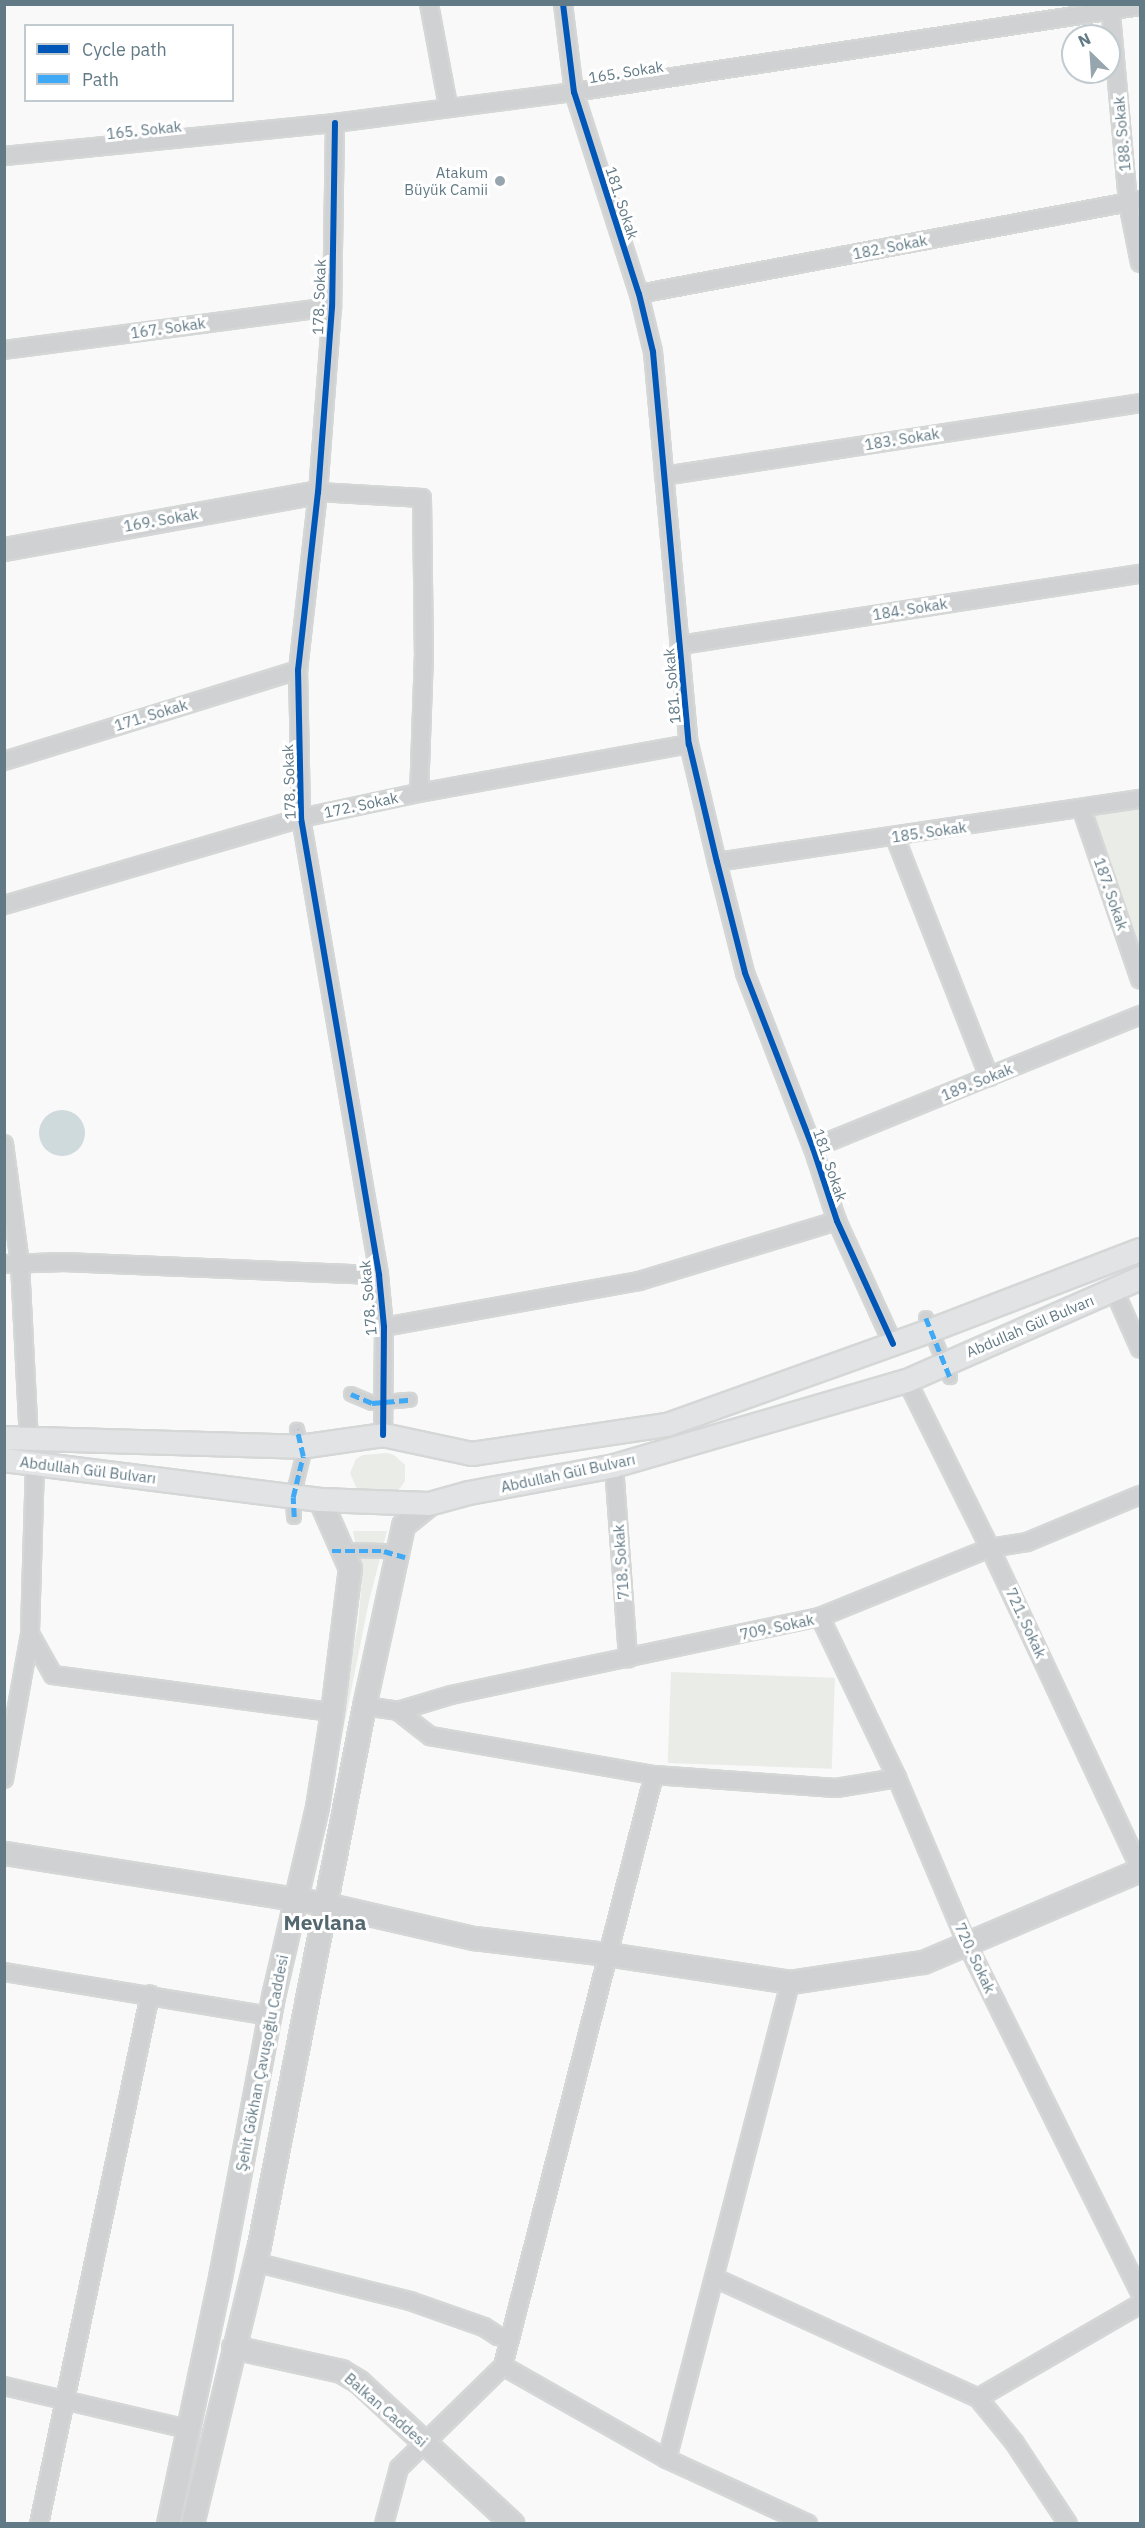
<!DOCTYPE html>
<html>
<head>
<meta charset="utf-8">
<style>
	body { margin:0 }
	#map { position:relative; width:1145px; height:2528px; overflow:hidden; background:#f9f9f9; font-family:"IBM Plex Sans",sans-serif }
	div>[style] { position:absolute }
	.green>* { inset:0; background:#eaece7; transform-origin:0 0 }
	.water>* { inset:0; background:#cfdadc }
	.round { border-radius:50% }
	.roads { filter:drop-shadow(2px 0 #d5d7d7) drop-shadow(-2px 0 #d5d7d7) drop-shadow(0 2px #d5d7d7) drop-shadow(0 -2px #d5d7d7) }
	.pedestrian>* { height:12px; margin:-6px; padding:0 6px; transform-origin:6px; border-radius:6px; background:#cfd1d2 }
	.minor>* { height:16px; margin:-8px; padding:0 8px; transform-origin:8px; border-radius:8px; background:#cfd1d2 }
	.tertiary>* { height:21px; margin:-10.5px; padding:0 10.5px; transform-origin:10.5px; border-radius:10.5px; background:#cfd1d2 }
	.secondary>* { height:22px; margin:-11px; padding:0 11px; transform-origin:11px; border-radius:11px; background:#e2e3e4 }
	.quiet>* { height:4.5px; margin-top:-2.25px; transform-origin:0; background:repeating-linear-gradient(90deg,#3fa9f5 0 9px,transparent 0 13.5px) }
	.cycleway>* { height:6px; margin:-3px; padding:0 3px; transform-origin:3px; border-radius:3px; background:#0057b8 }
	.dots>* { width:16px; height:16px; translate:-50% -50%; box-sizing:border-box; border:3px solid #fff; border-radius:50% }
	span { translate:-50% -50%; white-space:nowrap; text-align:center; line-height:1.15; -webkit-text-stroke:6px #fff; paint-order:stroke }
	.street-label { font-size:15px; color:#627a86 }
	.poi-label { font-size:15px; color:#627a86 }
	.right { translate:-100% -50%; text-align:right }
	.district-label { font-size:21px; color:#556870; font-weight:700 }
	.frame { position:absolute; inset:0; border:6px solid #627a86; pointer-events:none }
	.legend { position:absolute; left:24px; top:24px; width:210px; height:78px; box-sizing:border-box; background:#fff; border:2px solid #c0cacf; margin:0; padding:8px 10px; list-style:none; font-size:18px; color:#627a86 }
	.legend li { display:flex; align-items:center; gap:12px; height:30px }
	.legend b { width:30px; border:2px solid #c0cacf }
	.north { position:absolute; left:1061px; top:24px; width:60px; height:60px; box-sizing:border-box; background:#fff; border:2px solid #c0cacf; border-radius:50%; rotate:335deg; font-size:16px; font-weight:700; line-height:24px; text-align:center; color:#627a86 }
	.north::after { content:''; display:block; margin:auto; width:21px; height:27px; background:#97a6ae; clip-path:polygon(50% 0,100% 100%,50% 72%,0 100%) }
</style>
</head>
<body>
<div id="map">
	<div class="green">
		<i style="clip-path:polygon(1140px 799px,1140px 979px,1082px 810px)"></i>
		<i style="clip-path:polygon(387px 1453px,394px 1455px,405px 1465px,405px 1481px,401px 1487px,395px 1492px,362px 1492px,356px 1487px,350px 1473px,356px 1459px,363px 1455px)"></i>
		<i style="clip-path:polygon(353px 1531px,387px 1531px,369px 1601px,311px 1891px,306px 1888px,318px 1844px,358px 1624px,362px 1580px)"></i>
		<i style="left:671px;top:1672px;width:164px;height:91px;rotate:2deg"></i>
	</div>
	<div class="water">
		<i class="round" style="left:39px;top:1110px;width:46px;height:46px"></i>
	</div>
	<div class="roads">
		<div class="pedestrian">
			<i style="left:926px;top:1318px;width:64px;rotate:67.9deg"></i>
			<i style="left:351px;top:1394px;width:23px;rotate:23deg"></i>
			<i style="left:372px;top:1403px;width:38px;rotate:-5deg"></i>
			<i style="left:294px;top:1517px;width:20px;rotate:-93deg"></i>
			<i style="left:293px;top:1497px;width:42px;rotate:-76.3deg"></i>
			<i style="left:303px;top:1456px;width:27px;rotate:-103deg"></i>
			<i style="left:339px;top:1550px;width:45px;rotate:1.3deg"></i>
			<i style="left:384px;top:1551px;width:18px;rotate:16deg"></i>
		</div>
		<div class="minor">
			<i style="left:429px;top:4px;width:104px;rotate:79.4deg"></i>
			<i style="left:563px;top:4px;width:89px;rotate:82.9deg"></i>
			<i style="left:574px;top:92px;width:212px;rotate:72.2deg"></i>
			<i style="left:639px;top:294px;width:60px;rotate:76.4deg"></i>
			<i style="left:653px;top:352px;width:394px;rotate:84.8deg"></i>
			<i style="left:689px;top:744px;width:121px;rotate:76.7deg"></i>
			<i style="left:717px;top:862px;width:114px;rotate:75.8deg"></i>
			<i style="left:745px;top:973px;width:188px;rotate:68.8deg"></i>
			<i style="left:813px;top:1148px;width:77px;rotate:71.8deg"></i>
			<i style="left:837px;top:1221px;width:135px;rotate:65.5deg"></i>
			<i style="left:1110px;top:4px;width:200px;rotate:84.8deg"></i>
			<i style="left:1128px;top:203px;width:61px;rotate:78.7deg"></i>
			<i style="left:335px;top:123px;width:184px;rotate:90.9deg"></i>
			<i style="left:332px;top:307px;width:186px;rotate:94.3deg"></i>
			<i style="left:318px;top:492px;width:179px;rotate:96.4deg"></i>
			<i style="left:298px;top:670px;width:148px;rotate:88.8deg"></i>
			<i style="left:301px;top:818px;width:464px;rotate:80.3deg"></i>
			<i style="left:379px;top:1275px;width:52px;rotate:84.5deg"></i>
			<i style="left:384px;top:1327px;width:108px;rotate:90.5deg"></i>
			<i style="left:4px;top:156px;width:333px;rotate:-5.7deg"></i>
			<i style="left:335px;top:123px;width:241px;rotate:-7.4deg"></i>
			<i style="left:574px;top:92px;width:572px;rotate:-8.64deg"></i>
			<i style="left:639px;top:294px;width:510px;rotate:-10.63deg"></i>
			<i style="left:4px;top:350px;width:331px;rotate:-7.5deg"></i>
			<i style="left:664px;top:476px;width:482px;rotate:-8.7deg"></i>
			<i style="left:318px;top:492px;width:104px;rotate:3.3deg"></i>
			<i style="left:422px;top:498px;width:155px;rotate:89.3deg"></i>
			<i style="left:424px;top:653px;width:140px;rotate:92deg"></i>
			<i style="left:680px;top:645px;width:465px;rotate:-8.8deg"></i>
			<i style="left:4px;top:761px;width:308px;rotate:-17.2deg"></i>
			<i style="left:1082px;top:810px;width:179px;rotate:71.1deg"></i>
			<i style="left:895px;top:837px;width:258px;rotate:68.6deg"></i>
			<i style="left:717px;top:862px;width:428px;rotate:-8.5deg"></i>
			<i style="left:4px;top:905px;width:309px;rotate:-16.3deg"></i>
			<i style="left:301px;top:818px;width:121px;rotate:-12deg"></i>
			<i style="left:419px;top:793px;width:274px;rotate:-10.3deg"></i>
			<i style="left:4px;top:1144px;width:121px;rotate:82.4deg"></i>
			<i style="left:20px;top:1264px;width:176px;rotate:87.1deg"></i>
			<i style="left:813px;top:1148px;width:353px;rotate:-22.1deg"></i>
			<i style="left:4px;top:1264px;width:61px;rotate:-1.9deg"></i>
			<i style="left:65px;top:1262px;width:314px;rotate:2.4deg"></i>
			<i style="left:1114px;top:1290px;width:64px;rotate:66.2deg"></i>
			<i style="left:384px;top:1327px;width:259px;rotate:-10.2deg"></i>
			<i style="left:639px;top:1281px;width:207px;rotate:-16.9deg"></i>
			<i style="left:907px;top:1381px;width:186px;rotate:63.6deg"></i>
			<i style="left:990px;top:1548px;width:353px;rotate:64.9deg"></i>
			<i style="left:35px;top:1463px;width:171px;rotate:91.7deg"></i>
			<i style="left:30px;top:1634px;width:47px;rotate:60.7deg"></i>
			<i style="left:53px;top:1675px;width:281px;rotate:7.6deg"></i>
			<i style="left:614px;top:1466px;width:193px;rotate:85.8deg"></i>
			<i style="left:820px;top:1617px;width:178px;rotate:64.4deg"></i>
			<i style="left:897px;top:1778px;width:180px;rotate:67.1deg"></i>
			<i style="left:967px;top:1944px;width:390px;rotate:63.6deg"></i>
			<i style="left:364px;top:1706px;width:34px;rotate:8deg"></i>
			<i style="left:398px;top:1711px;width:41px;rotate:38deg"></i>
			<i style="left:430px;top:1736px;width:227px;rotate:9.9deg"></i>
			<i style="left:654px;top:1775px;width:182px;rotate:4.1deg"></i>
			<i style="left:836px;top:1788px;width:62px;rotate:-9.3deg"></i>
			<i style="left:398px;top:1711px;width:55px;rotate:-16.8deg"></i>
			<i style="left:451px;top:1695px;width:100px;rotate:-12.1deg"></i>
			<i style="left:549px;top:1674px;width:277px;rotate:-11.9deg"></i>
			<i style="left:820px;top:1617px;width:183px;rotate:-22.1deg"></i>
			<i style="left:990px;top:1548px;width:37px;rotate:-9deg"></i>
			<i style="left:1027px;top:1542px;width:122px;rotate:-22.6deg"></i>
			<i style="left:4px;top:1779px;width:147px;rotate:-79.8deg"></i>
			<i style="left:4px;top:1972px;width:270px;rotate:9.4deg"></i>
			<i style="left:254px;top:2262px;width:161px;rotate:14deg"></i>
			<i style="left:410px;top:2301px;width:78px;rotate:19.4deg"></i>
			<i style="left:484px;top:2327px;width:17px;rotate:33deg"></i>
			<i style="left:498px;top:2336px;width:12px;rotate:5deg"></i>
			<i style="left:715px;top:2278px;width:289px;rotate:24.5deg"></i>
			<i style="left:978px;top:2398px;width:187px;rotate:-30.1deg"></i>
			<i style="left:503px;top:2366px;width:610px;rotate:-75.67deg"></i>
			<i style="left:4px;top:2386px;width:189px;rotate:13.2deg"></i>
			<i style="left:978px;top:2398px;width:57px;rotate:50.7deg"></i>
			<i style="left:1014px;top:2442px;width:98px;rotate:56.6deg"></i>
			<i style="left:667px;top:2459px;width:493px;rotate:-75.5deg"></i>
			<i style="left:39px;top:2524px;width:541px;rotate:-78.15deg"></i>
			<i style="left:384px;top:2524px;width:58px;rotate:-75deg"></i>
			<i style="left:399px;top:2468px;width:146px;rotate:-44.4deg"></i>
			<i style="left:503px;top:2366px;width:189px;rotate:29.6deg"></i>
			<i style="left:667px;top:2459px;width:155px;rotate:24.7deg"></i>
		</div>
		<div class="tertiary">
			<i style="left:4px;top:549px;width:319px;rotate:-10.3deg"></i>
			<i style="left:4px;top:1853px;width:325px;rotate:9deg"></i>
			<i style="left:325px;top:1904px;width:153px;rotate:12.9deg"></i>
			<i style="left:474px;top:1938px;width:134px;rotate:6.9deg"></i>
			<i style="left:607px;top:1954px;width:185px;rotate:8.7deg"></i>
			<i style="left:790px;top:1982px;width:134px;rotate:-8.6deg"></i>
			<i style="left:923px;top:1962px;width:236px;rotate:-23deg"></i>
			<i style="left:233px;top:2347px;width:111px;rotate:12.5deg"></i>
			<i style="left:341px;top:2371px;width:21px;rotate:31deg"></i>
			<i style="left:359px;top:2382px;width:209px;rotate:42.7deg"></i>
			<i style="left:168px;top:2524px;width:252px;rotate:-78.1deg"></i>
			<i style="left:220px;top:2277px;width:290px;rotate:-79.3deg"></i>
			<i style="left:274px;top:1992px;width:190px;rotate:-76.9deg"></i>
			<i style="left:317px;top:1807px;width:96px;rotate:-81deg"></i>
			<i style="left:332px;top:1712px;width:145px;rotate:-82.9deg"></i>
			<i style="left:350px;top:1568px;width:74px;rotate:-113.8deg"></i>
			<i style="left:192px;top:2524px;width:287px;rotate:-76.5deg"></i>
			<i style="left:259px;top:2245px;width:549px;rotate:-78.98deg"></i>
			<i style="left:364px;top:1706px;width:185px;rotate:-77.8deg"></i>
			<i style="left:403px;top:1525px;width:33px;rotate:-39deg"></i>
		</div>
		<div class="secondary">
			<i style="left:4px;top:1438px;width:296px;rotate:1.7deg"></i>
			<i style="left:300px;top:1447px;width:84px;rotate:-8.2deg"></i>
			<i style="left:383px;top:1435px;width:91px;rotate:12.1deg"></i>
			<i style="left:472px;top:1454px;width:197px;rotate:-8.5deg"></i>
			<i style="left:667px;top:1425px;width:282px;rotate:-19.7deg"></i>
			<i style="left:932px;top:1330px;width:223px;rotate:-21deg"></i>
			<i style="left:4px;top:1460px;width:319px;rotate:7.2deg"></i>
			<i style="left:320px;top:1500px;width:109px;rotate:2.1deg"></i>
			<i style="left:429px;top:1504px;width:41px;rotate:-15.4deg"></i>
			<i style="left:469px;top:1493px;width:147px;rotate:-10.5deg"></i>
			<i style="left:614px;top:1466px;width:305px;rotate:-16.2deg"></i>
			<i style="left:907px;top:1381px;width:255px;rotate:-23.8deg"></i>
		</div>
	</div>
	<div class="quiet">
		<i style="left:926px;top:1318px;width:64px;rotate:67.9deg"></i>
		<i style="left:351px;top:1394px;width:23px;rotate:23deg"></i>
		<i style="left:372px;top:1403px;width:38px;rotate:-5deg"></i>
		<i style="left:294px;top:1517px;width:20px;rotate:-93deg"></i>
		<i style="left:293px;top:1497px;width:42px;rotate:-76.3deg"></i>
		<i style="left:303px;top:1456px;width:27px;rotate:-103deg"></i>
		<i style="left:332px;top:1551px;width:52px"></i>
		<i style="left:384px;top:1551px;width:22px;rotate:16deg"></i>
	</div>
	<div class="cycleway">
		<i style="left:563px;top:4px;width:89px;rotate:82.9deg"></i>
		<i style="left:574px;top:92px;width:212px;rotate:72.2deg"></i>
		<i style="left:639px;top:294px;width:60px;rotate:76.4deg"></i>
		<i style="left:653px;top:352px;width:394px;rotate:84.8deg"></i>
		<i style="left:689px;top:744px;width:121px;rotate:76.7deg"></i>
		<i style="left:717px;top:862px;width:114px;rotate:75.8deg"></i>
		<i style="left:745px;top:973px;width:188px;rotate:68.8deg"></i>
		<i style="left:813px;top:1148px;width:77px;rotate:71.8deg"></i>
		<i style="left:837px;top:1221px;width:135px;rotate:65.5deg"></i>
		<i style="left:335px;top:123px;width:184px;rotate:90.9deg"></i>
		<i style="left:332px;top:307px;width:186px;rotate:94.3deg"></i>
		<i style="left:318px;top:492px;width:179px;rotate:96.4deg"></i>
		<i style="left:298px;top:670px;width:148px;rotate:88.8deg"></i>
		<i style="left:301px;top:818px;width:464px;rotate:80.3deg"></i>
		<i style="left:379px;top:1275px;width:52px;rotate:84.5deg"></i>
		<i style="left:384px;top:1327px;width:108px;rotate:90.5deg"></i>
	</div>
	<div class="dots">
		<i style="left:500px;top:181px;background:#97a6ae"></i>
	</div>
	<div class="street-label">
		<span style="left:626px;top:72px;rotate:-9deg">165. Sokak</span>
		<span style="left:144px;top:130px;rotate:-6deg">165. Sokak</span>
		<span style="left:1122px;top:134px;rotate:-95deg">188. Sokak</span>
		<span style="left:622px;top:203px;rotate:72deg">181. Sokak</span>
		<span style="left:890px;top:247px;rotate:-11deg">182. Sokak</span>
		<span style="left:319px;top:297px;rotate:-88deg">178. Sokak</span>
		<span style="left:168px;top:328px;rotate:-8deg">167. Sokak</span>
		<span style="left:902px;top:439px;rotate:-9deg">183. Sokak</span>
		<span style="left:161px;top:520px;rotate:-10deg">169. Sokak</span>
		<span style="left:910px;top:609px;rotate:-9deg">184. Sokak</span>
		<span style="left:672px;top:686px;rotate:-95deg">181. Sokak</span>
		<span style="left:151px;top:715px;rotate:-17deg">171. Sokak</span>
		<span style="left:289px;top:782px;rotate:-92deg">178. Sokak</span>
		<span style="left:361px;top:805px;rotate:-12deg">172. Sokak</span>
		<span style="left:929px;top:832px;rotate:-8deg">185. Sokak</span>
		<span style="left:1111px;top:894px;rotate:71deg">187. Sokak</span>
		<span style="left:977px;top:1082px;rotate:-22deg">189. Sokak</span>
		<span style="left:830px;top:1165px;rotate:71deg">181. Sokak</span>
		<span style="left:368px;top:1298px;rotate:-95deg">178. Sokak</span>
		<span style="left:1030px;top:1326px;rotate:-23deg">Abdullah Gül Bulvarı</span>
		<span style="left:88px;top:1470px;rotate:7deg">Abdullah Gül Bulvarı</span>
		<span style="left:568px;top:1473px;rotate:-12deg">Abdullah Gül Bulvarı</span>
		<span style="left:621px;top:1562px;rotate:-94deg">718. Sokak</span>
		<span style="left:1026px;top:1623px;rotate:65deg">721. Sokak</span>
		<span style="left:777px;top:1627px;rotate:-12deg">709. Sokak</span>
		<span style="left:975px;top:1958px;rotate:65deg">720. Sokak</span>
		<span style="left:262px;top:2063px;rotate:-79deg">Şehit Gökhan Çavuşoğlu Caddesi</span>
		<span style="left:386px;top:2410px;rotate:41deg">Balkan Caddesi</span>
	</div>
	<div class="poi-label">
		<span class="right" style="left:488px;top:181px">Atakum<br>Büyük Camii</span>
	</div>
	<div class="district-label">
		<span style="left:325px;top:1922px">Mevlana</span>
	</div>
	<div class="frame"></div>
	<ul class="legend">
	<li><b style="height:8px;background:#0057b8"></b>Cycle path</li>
	<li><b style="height:8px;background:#3fa9f5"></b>Path</li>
	</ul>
	<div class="north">N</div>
</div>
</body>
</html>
